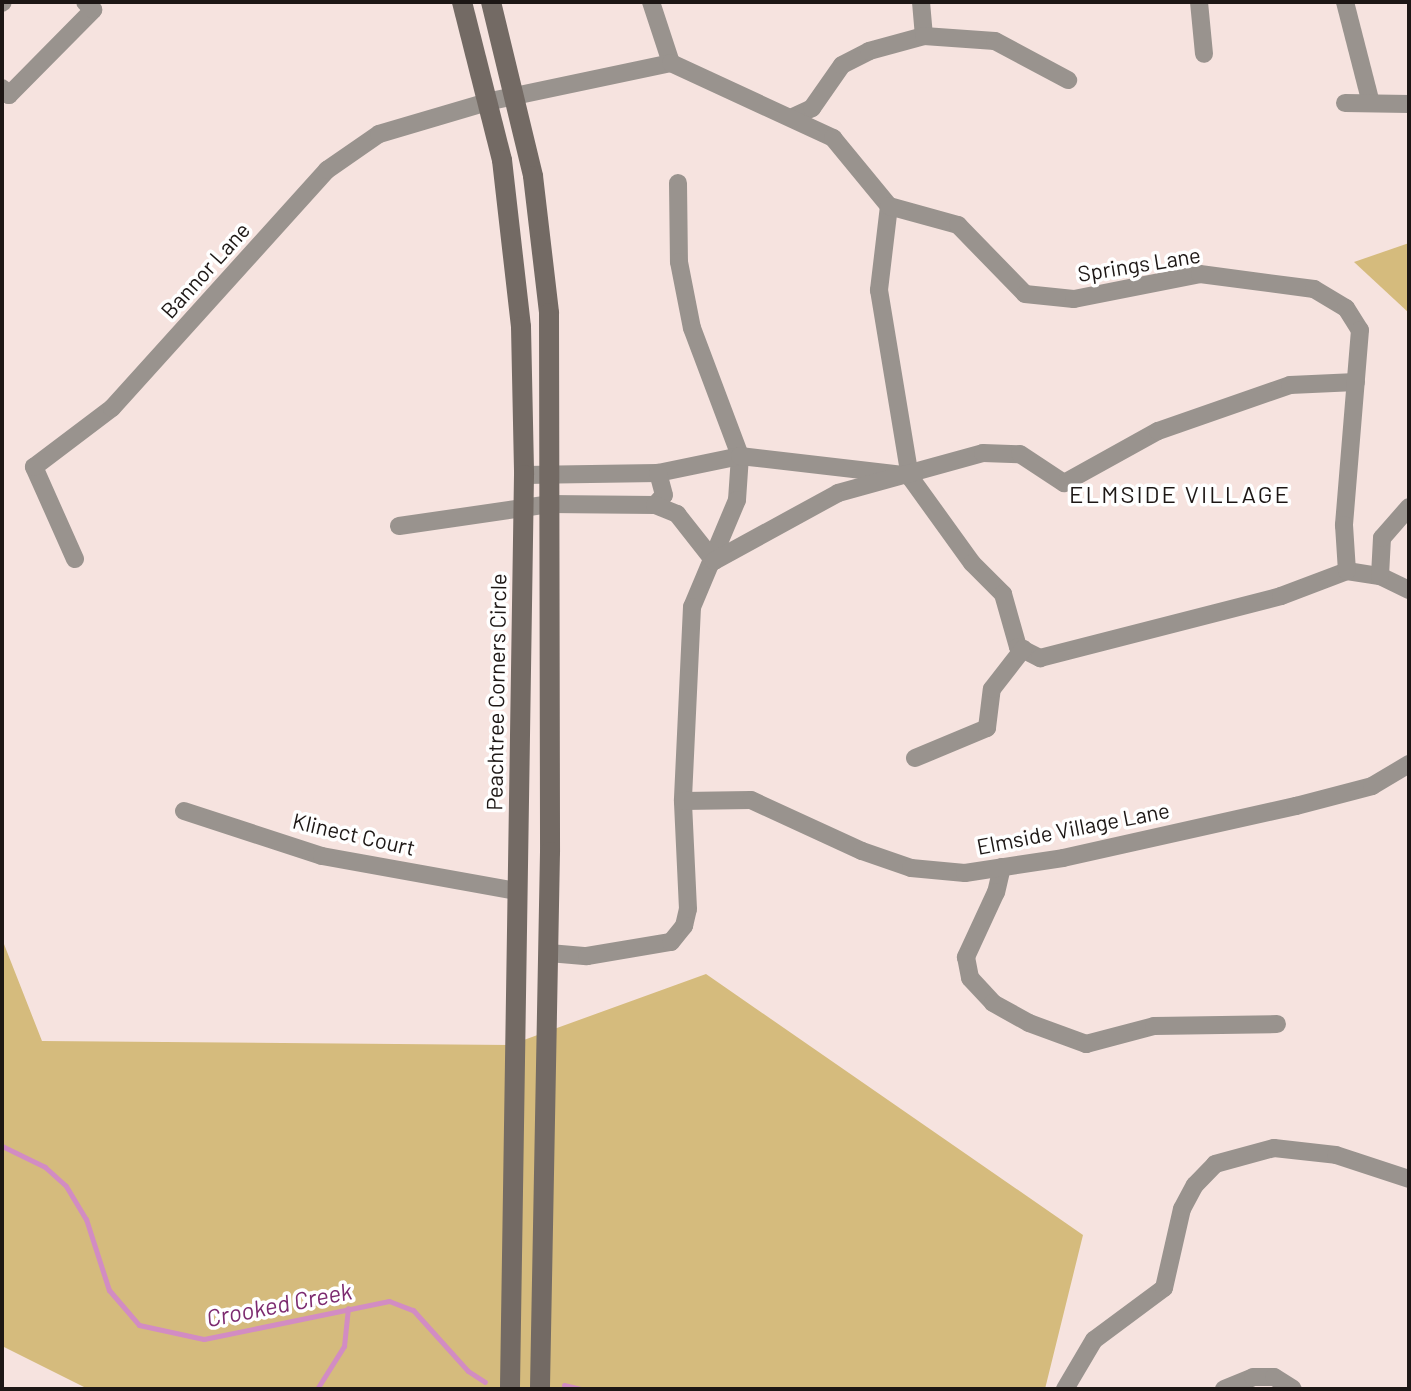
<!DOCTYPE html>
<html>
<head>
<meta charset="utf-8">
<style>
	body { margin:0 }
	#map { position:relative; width:1411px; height:1391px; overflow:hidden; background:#f6e3df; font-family:Barlow,sans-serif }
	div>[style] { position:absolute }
	.green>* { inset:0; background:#d5bb7d }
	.stream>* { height:5px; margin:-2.5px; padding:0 2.5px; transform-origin:2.5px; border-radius:2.5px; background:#d28cc3 }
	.street>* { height:18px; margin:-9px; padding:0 9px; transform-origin:9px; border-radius:9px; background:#99938e }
	.secondary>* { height:20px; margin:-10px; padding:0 10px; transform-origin:10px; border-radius:10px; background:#736a64 }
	span { translate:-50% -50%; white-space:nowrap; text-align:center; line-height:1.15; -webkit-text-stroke:7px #fff; paint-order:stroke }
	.street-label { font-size:22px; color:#1d1715 }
	.neighbourhood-label { font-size:24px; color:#1d1715; letter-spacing:2px }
	.water-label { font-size:24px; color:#7c2a6f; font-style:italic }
	.frame { position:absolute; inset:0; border:4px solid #1d1715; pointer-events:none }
</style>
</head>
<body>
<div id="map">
	<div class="green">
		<i style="clip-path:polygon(1409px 243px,1409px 313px,1354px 262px)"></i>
		<i style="clip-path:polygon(2px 939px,42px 1041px,510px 1045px,706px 974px,1083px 1235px,1045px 1389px,88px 1389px,2px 1346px)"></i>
	</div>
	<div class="stream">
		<i style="left:2px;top:1146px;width:48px;rotate:26deg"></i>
		<i style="left:45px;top:1167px;width:28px;rotate:42deg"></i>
		<i style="left:66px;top:1186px;width:39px;rotate:59deg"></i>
		<i style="left:86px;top:1219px;width:75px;rotate:72.1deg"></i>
		<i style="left:109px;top:1290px;width:46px;rotate:49.4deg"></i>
		<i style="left:139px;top:1325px;width:66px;rotate:12.2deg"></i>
		<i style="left:204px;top:1339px;width:189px;rotate:-11.6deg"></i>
		<i style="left:389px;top:1301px;width:26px;rotate:21deg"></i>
		<i style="left:413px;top:1310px;width:82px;rotate:48deg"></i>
		<i style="left:468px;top:1371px;width:20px;rotate:33deg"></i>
		<i style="left:564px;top:1385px;width:17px;rotate:13deg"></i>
		<i style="left:317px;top:1389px;width:51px;rotate:-57.9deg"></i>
		<i style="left:344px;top:1346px;width:38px;rotate:-84deg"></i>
	</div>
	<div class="street">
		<i style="left:651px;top:2px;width:64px;rotate:71.8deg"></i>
		<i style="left:921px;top:2px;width:34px;rotate:85deg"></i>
		<i style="left:1199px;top:2px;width:52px;rotate:84.5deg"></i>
		<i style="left:1345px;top:2px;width:104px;rotate:75.6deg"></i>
		<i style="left:2px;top:3px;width:1px;rotate:-45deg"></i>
		<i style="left:2px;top:88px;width:10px;rotate:45deg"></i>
		<i style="left:9px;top:95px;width:120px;rotate:-45.3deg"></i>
		<i style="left:93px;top:10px;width:11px;rotate:-135deg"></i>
		<i style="left:1345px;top:103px;width:64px;rotate:0.9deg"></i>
		<i style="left:793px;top:117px;width:21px;rotate:-25deg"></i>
		<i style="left:812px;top:108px;width:52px;rotate:-55.1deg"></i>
		<i style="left:842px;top:65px;width:30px;rotate:-27deg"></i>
		<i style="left:869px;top:51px;width:57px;rotate:-15.3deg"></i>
		<i style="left:924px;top:36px;width:71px;rotate:4deg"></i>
		<i style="left:995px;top:41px;width:83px;rotate:28.1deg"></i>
		<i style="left:678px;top:183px;width:79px;rotate:89.3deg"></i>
		<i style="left:679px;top:262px;width:67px;rotate:78.9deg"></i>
		<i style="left:692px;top:328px;width:137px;rotate:69.4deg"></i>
		<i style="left:740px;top:456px;width:44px;rotate:93.9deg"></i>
		<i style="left:737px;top:500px;width:116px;rotate:112.8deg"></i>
		<i style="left:692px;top:607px;width:194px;rotate:92.7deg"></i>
		<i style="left:889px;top:206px;width:85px;rotate:96.8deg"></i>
		<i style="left:879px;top:290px;width:190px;rotate:80.6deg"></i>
		<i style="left:910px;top:477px;width:106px;rotate:54.2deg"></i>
		<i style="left:972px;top:563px;width:44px;rotate:45deg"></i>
		<i style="left:1003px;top:594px;width:55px;rotate:74.2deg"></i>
		<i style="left:1018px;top:647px;width:25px;rotate:27deg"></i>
		<i style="left:1040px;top:658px;width:249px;rotate:-14.4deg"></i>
		<i style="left:1281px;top:596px;width:71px;rotate:-20.7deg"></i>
		<i style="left:1347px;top:571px;width:33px;rotate:9deg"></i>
		<i style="left:1380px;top:576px;width:32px;rotate:26deg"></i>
		<i style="left:524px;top:475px;width:134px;rotate:-0.9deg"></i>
		<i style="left:658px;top:473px;width:84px;rotate:-11.7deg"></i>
		<i style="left:740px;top:456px;width:164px;rotate:6.6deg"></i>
		<i style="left:655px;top:505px;width:13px;rotate:-48deg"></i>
		<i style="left:664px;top:495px;width:23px;rotate:-105deg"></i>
		<i style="left:399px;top:526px;width:152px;rotate:-8.3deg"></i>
		<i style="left:549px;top:504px;width:106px;rotate:0.5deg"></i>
		<i style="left:655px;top:505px;width:24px;rotate:22deg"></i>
		<i style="left:677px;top:514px;width:60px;rotate:51.8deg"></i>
		<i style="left:714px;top:561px;width:141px;rotate:-28.7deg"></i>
		<i style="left:838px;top:493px;width:150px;rotate:-15.4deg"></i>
		<i style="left:983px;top:453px;width:37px;rotate:2deg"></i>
		<i style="left:1020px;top:454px;width:53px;rotate:33.4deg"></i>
		<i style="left:1064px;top:483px;width:107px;rotate:-29deg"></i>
		<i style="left:1158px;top:431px;width:140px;rotate:-19.2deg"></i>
		<i style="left:1290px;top:385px;width:66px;rotate:-2.6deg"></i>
		<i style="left:75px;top:559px;width:101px;rotate:-114deg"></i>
		<i style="left:34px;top:467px;width:98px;rotate:-37.1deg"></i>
		<i style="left:112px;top:408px;width:321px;rotate:-47.9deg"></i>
		<i style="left:327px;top:170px;width:63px;rotate:-34.7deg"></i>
		<i style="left:379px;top:134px;width:117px;rotate:-16.4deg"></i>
		<i style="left:491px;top:101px;width:184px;rotate:-11.9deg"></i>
		<i style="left:671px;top:63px;width:179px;rotate:24.8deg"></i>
		<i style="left:833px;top:138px;width:88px;rotate:50.5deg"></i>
		<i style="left:889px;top:206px;width:72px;rotate:15.4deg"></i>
		<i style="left:958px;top:225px;width:96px;rotate:45.8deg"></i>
		<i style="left:1025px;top:294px;width:49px;rotate:5.8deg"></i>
		<i style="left:1074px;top:299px;width:128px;rotate:-11.2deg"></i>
		<i style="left:1200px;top:274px;width:115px;rotate:7.5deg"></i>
		<i style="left:1314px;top:289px;width:37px;rotate:31deg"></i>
		<i style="left:1346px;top:308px;width:26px;rotate:58deg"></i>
		<i style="left:1360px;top:330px;width:196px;rotate:94.7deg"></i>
		<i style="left:1344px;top:525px;width:46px;rotate:86.3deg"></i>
		<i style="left:1380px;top:576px;width:38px;rotate:-87deg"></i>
		<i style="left:1382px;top:538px;width:41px;rotate:-48.9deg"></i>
		<i style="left:915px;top:758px;width:78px;rotate:-22.6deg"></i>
		<i style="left:987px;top:728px;width:39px;rotate:-83deg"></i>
		<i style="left:992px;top:689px;width:51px;rotate:-52.2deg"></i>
		<i style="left:184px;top:811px;width:145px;rotate:18.1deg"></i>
		<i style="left:322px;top:856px;width:198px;rotate:10.2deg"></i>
		<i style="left:1002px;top:867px;width:26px;rotate:103deg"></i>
		<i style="left:996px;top:892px;width:72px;rotate:114.8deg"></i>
		<i style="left:966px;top:957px;width:21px;rotate:79deg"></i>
		<i style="left:970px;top:978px;width:34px;rotate:47deg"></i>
		<i style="left:993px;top:1003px;width:41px;rotate:29.1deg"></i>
		<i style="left:1029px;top:1023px;width:61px;rotate:20.2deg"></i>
		<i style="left:1086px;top:1044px;width:70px;rotate:-14.8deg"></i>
		<i style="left:1154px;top:1026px;width:123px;rotate:-0.9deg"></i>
		<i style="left:549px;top:953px;width:38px;rotate:5deg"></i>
		<i style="left:587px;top:956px;width:85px;rotate:-9.5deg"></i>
		<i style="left:671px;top:942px;width:21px;rotate:-51deg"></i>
		<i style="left:684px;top:926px;width:17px;rotate:-77deg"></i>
		<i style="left:688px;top:909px;width:108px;rotate:-92.7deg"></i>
		<i style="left:683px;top:801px;width:68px;rotate:-0.8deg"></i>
		<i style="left:751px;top:800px;width:122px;rotate:24.7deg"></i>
		<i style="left:862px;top:851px;width:52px;rotate:19.1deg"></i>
		<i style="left:911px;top:868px;width:54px;rotate:5.3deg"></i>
		<i style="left:965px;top:873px;width:99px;rotate:-8.7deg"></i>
		<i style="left:1063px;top:858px;width:239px;rotate:-12.6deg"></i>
		<i style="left:1296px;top:806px;width:79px;rotate:-14.7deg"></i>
		<i style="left:1372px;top:786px;width:43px;rotate:-30.7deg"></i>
		<i style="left:1065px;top:1389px;width:57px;rotate:-59.4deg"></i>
		<i style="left:1094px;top:1340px;width:87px;rotate:-36.6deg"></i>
		<i style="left:1164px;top:1288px;width:81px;rotate:-77.2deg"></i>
		<i style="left:1182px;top:1209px;width:27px;rotate:-62deg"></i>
		<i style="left:1195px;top:1185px;width:29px;rotate:-46deg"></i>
		<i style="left:1215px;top:1164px;width:61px;rotate:-15.2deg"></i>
		<i style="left:1274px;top:1148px;width:62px;rotate:6.4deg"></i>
		<i style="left:1336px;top:1155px;width:77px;rotate:18.2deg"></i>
		<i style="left:1224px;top:1389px;width:31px;rotate:-22deg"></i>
		<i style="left:1253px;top:1377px;width:21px"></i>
		<i style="left:1274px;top:1377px;width:22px;rotate:32deg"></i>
	</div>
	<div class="secondary">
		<i style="left:462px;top:2px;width:163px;rotate:75.8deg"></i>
		<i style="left:502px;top:160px;width:168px;rotate:83.5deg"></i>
		<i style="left:521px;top:327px;width:148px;rotate:88.8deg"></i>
		<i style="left:524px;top:475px;width:914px;rotate:90.88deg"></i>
		<i style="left:491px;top:2px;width:179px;rotate:76.4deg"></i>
		<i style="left:533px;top:176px;width:138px;rotate:83.3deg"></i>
		<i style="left:549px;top:313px;width:539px;rotate:89.89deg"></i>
		<i style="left:550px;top:852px;width:537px;rotate:91.07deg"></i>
	</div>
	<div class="street-label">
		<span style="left:1139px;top:264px;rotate:-9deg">Springs Lane</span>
		<span style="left:205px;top:270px;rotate:-48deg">Bannor Lane</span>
		<span style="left:496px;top:692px;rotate:-89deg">Peachtree Corners Circle</span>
		<span style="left:1073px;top:828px;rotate:-11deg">Elmside Village Lane</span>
		<span style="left:354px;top:834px;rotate:13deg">Klinect Court</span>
	</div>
	<div class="neighbourhood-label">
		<span style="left:1180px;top:494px">ELMSIDE VILLAGE</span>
	</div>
	<div class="water-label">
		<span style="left:279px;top:1304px;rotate:-11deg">Crooked Creek</span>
	</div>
	<div class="frame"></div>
</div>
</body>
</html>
